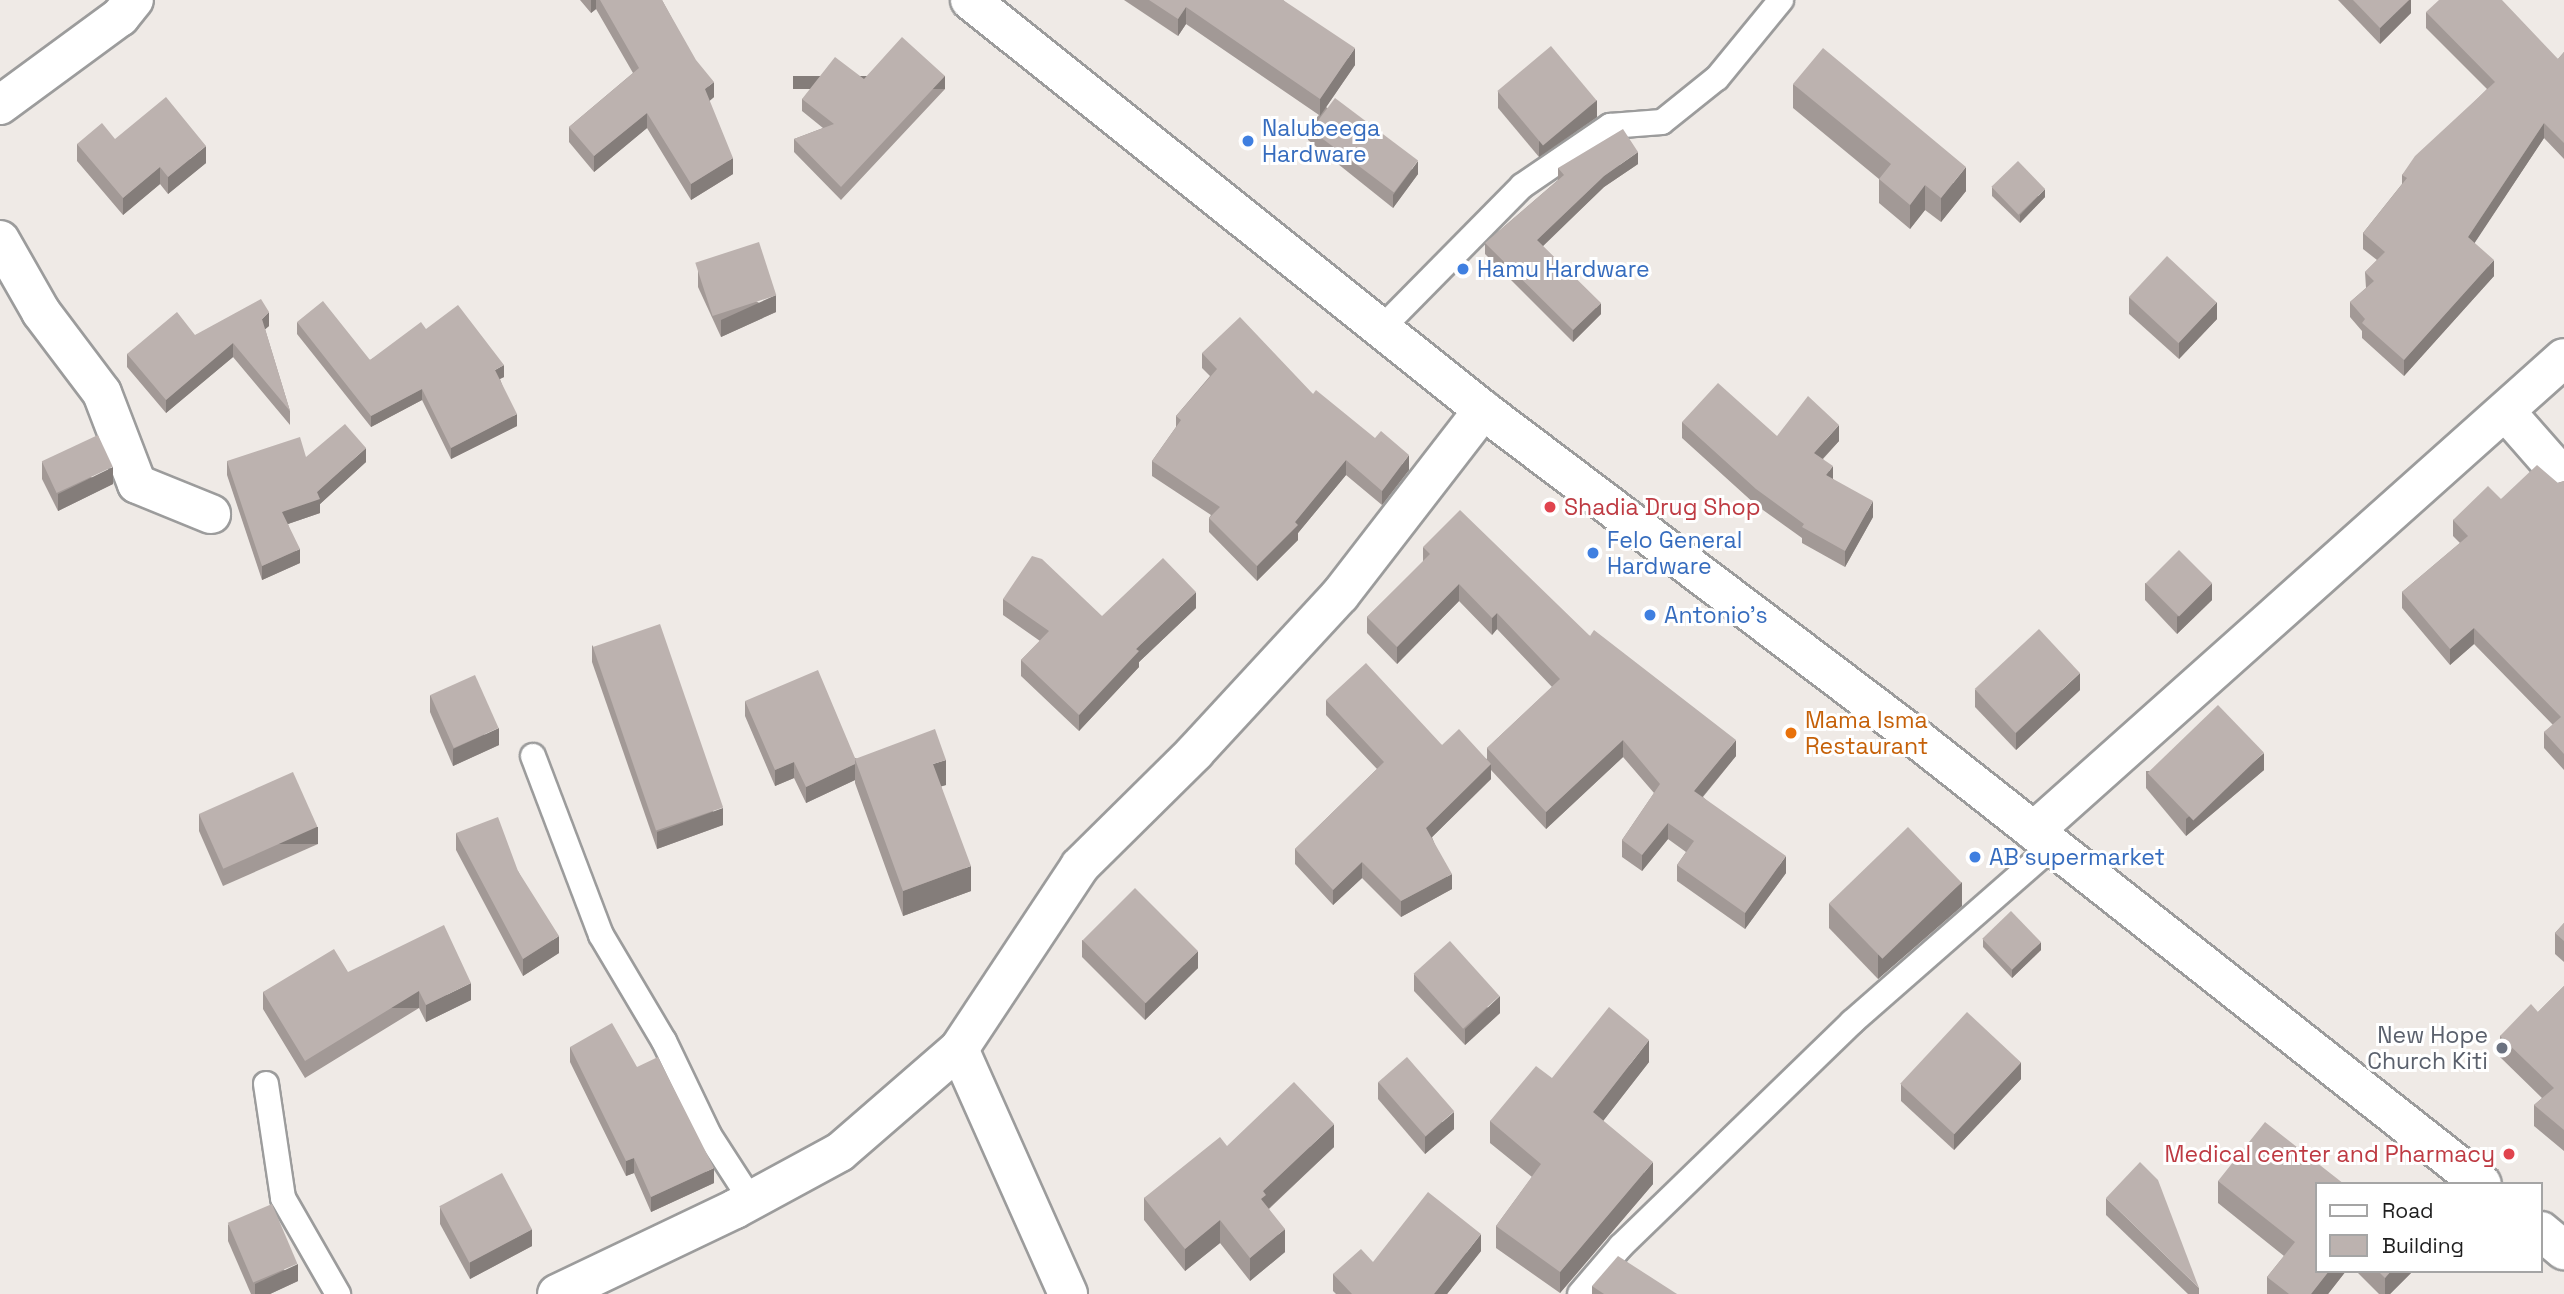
<!DOCTYPE html>
<html>
<head>
<meta charset="utf-8">
<style>
	body { margin:0 }
	#map { position:relative; width:2564px; height:1294px; overflow:hidden; background:#efeae6; font-family:"Space Grotesk",sans-serif }
	div>[style] { position:absolute }
	.roads { filter:drop-shadow(2px 0 #9c9c9c) drop-shadow(-2px 0 #9c9c9c) drop-shadow(0 2px #9c9c9c) drop-shadow(0 -2px #9c9c9c) }
	.service>* { height:24px; margin:-12px; padding:0 12px; transform-origin:12px; border-radius:12px; background:#fff }
	.minor>* { height:38px; margin:-19px; padding:0 19px; transform-origin:19px; border-radius:19px; background:#fff }
	.wall>* { inset:0; background:#a29996 }
	.shaded-wall>* { inset:0; background:#847d7a; transform-origin:0 0 }
	.building>* { inset:0; background:#bcb2af; transform-origin:0 0 }
	.dots>* { width:19px; height:19px; translate:-50% -50%; box-sizing:border-box; border:4px solid #fff; border-radius:50% }
	span { translate:-50% -50%; white-space:nowrap; text-align:center; line-height:1.15; -webkit-text-stroke:6px #fff; paint-order:stroke }
	.shop-label { font-size:23px; color:#366cbe }
	.left { translate:0 -50%; text-align:left }
	.health-label { font-size:23px; color:#be3a42 }
	.right { translate:-100% -50%; text-align:right }
	.food-label { font-size:23px; color:#c56008 }
	.worship-label { font-size:23px; color:#5b616d }
	.legend { position:absolute; left:2315px; top:1182px; width:228px; height:91px; box-sizing:border-box; background:#fff; border:2px solid #a5a5a5; margin:0; padding:9px 12px; list-style:none; font-size:21px; color:#1f1f1f }
	.legend li { display:flex; align-items:center; gap:14px; height:35px }
	.legend b { width:35px; border:2px solid #a5a5a5 }
</style>
</head>
<body>
<div id="map">
	<div class="roads">
		<div class="service">
			<i style="left:1381px;top:329px;width:201px;rotate:-45.4deg"></i>
			<i style="left:1522px;top:186px;width:107px;rotate:-34.3deg"></i>
			<i style="left:1610px;top:126px;width:52px;rotate:-4.4deg"></i>
			<i style="left:1662px;top:122px;width:70px;rotate:-38.7deg"></i>
			<i style="left:1717px;top:78px;width:101px;rotate:-50.6deg"></i>
			<i style="left:533px;top:756px;width:191px;rotate:69.2deg"></i>
			<i style="left:601px;top:935px;width:123px;rotate:59.3deg"></i>
			<i style="left:664px;top:1041px;width:104px;rotate:64.4deg"></i>
			<i style="left:709px;top:1135px;width:77px;rotate:57.1deg"></i>
			<i style="left:266px;top:1084px;width:115px;rotate:81.5deg"></i>
			<i style="left:283px;top:1198px;width:111px;rotate:60.2deg"></i>
			<i style="left:1580px;top:1294px;width:63px;rotate:-49.5deg"></i>
			<i style="left:1621px;top:1246px;width:322px;rotate:-44.1deg"></i>
			<i style="left:1852px;top:1022px;width:267px;rotate:-41.2deg"></i>
		</div>
		<div class="minor">
			<i style="left:970px;top:0;width:657px;rotate:38.63deg"></i>
			<i style="left:1483px;top:410px;width:525px;rotate:37.11deg"></i>
			<i style="left:1902px;top:727px;width:738px;rotate:38.24deg"></i>
			<i style="left:0;top:105px;width:149px;rotate:-36.3deg"></i>
			<i style="left:120px;top:17px;width:22px;rotate:-51deg"></i>
			<i style="left:0;top:240px;width:83px;rotate:60.3deg"></i>
			<i style="left:41px;top:312px;width:101px;rotate:53deg"></i>
			<i style="left:102px;top:393px;width:97px;rotate:69deg"></i>
			<i style="left:137px;top:484px;width:80px;rotate:22.1deg"></i>
			<i style="left:2506px;top:412px;width:88px;rotate:48.7deg"></i>
			<i style="left:2034px;top:831px;width:710px;rotate:-41.75deg"></i>
			<i style="left:959px;top:1049px;width:268px;rotate:66deg"></i>
			<i style="left:2541px;top:1231px;width:30px;rotate:40deg"></i>
			<i style="left:557px;top:1294px;width:197px;rotate:-25.5deg"></i>
			<i style="left:735px;top:1209px;width:119px;rotate:-28.5deg"></i>
			<i style="left:840px;top:1152px;width:157px;rotate:-40.9deg"></i>
			<i style="left:959px;top:1049px;width:219px;rotate:-56.5deg"></i>
			<i style="left:1080px;top:866px;width:162px;rotate:-44.7deg"></i>
			<i style="left:1195px;top:752px;width:214px;rotate:-47.3deg"></i>
			<i style="left:1340px;top:595px;width:234px;rotate:-52.3deg"></i>
		</div>
	</div>
	<div class="wall">
		<i style="clip-path:polygon(580px 0,662px 0,714px 97px,709px 101px,733px 174px,691px 200px,647px 128px,594px 172px,569px 142px,569px 127px,633px 73px,596px 9px,591px 13px)"></i>
		<i style="clip-path:polygon(1124px 0,1283px 0,1355px 65px,1326px 107px,1418px 174px,1393px 208px,1308px 140px,1308px 127px,1319px 115px,1186px 24px,1178px 36px)"></i>
		<i style="clip-path:polygon(2338px 0,2411px 0,2411px 13px,2380px 44px)"></i>
		<i style="clip-path:polygon(2426px 12px,2558px 59px,2564px 52px,2564px 159px,2544px 138px,2474px 243px,2494px 276px,2404px 376px,2362px 338px,2362px 331px,2350px 317px,2350px 302px,2366px 288px,2365px 272px,2377px 260px,2363px 249px,2363px 233px,2402px 184px,2402px 175px,2487px 89px,2426px 28px)"></i>
		<i style="clip-path:polygon(864px 79px,945px 89px,841px 200px,794px 152px,794px 139px,823px 128px,802px 111px,802px 99px)"></i>
		<i style="clip-path:polygon(1793px 84px,1966px 191px,1941px 222px,1925px 210px,1910px 229px,1879px 203px,1879px 179px,1793px 108px)"></i>
		<i style="clip-path:polygon(1498px 91px,1597px 117px,1539px 157px,1498px 108px)"></i>
		<i style="clip-path:polygon(115px 139px,206px 163px,168px 194px,160px 184px,123px 215px,77px 161px,77px 144px)"></i>
		<i style="clip-path:polygon(1638px 164px,1604px 187px,1542px 246px,1601px 314px,1573px 342px,1485px 254px,1485px 243px,1558px 180px,1558px 168px)"></i>
		<i style="clip-path:polygon(1992px 187px,2045px 197px,2020px 223px,1992px 196px)"></i>
		<i style="clip-path:polygon(698px 270px,776px 312px,721px 337px,698px 287px)"></i>
		<i style="clip-path:polygon(2129px 297px,2217px 319px,2179px 359px,2129px 314px)"></i>
		<i style="clip-path:polygon(297px 322px,370px 360px,426px 329px,504px 377px,500px 379px,517px 426px,451px 459px,422px 400px,371px 427px,297px 334px)"></i>
		<i style="clip-path:polygon(269px 326px,265px 329px,290px 411px,290px 425px,233px 357px,166px 413px,127px 367px,127px 354px,195px 335px)"></i>
		<i style="clip-path:polygon(1202px 353px,1313px 394px,1409px 470px,1382px 505px,1346px 475px,1298px 533px,1298px 540px,1257px 581px,1209px 532px,1209px 518px,1211px 515px,1152px 476px,1152px 461px,1176px 427px,1176px 416px,1210px 376px,1202px 368px)"></i>
		<i style="clip-path:polygon(1682px 422px,1777px 436px,1839px 441px,1823px 459px,1833px 479px,1873px 517px,1845px 567px,1802px 543px,1802px 538px,1756px 505px,1682px 438px)"></i>
		<i style="clip-path:polygon(306px 457px,366px 462px,320px 504px,320px 513px,288px 524px,300px 563px,262px 580px,227px 475px,227px 461px)"></i>
		<i style="clip-path:polygon(42px 462px,113px 484px,58px 511px,42px 479px)"></i>
		<i style="clip-path:polygon(2564px 481px,2564px 770px,2544px 748px,2544px 732px,2553px 725px,2474px 644px,2450px 665px,2402px 608px,2402px 592px,2460px 543px,2453px 536px,2453px 520px,2501px 499px)"></i>
		<i style="clip-path:polygon(1423px 547px,1590px 636px,1736px 756px,1703px 797px,1786px 873px,1745px 929px,1677px 881px,1677px 865px,1686px 852px,1668px 839px,1642px 871px,1622px 857px,1622px 840px,1654px 793px,1623px 757px,1546px 829px,1491px 770px,1491px 779px,1432px 837px,1452px 889px,1401px 917px,1362px 878px,1333px 905px,1295px 864px,1295px 849px,1377px 769px,1326px 715px,1326px 700px,1442px 745px,1487px 759px,1487px 748px,1552px 687px,1497px 629px,1492px 635px,1459px 601px,1397px 664px,1367px 633px,1367px 617px,1423px 562px)"></i>
		<i style="clip-path:polygon(2145px 583px,2212px 600px,2177px 634px,2145px 600px)"></i>
		<i style="clip-path:polygon(1003px 599px,1102px 616px,1196px 608px,1139px 662px,1139px 667px,1079px 731px,1021px 676px,1021px 660px,1040px 641px,1003px 615px)"></i>
		<i style="clip-path:polygon(592px 645px,723px 825px,657px 849px,592px 662px)"></i>
		<i style="clip-path:polygon(1975px 690px,2080px 690px,2016px 750px,1975px 707px)"></i>
		<i style="clip-path:polygon(430px 695px,499px 745px,453px 766px,430px 712px)"></i>
		<i style="clip-path:polygon(745px 701px,855px 758px,946px 785px,941px 786px,971px 891px,903px 916px,855px 783px,855px 780px,806px 803px,794px 778px,775px 786px,745px 716px)"></i>
		<i style="clip-path:polygon(2264px 770px,2186px 836px,2146px 788px,2146px 771px)"></i>
		<i style="clip-path:polygon(199px 814px,318px 844px,223px 886px,199px 831px)"></i>
		<i style="clip-path:polygon(456px 833px,518px 871px,559px 953px,523px 976px,456px 850px)"></i>
		<i style="clip-path:polygon(1829px 904px,1962px 906px,1878px 979px,1829px 928px)"></i>
		<i style="clip-path:polygon(2564px 923px,2564px 962px,2555px 954px,2555px 933px)"></i>
		<i style="clip-path:polygon(1983px 939px,2041px 950px,2012px 978px,1983px 947px)"></i>
		<i style="clip-path:polygon(1082px 940px,1198px 968px,1145px 1020px,1082px 957px)"></i>
		<i style="clip-path:polygon(348px 972px,471px 1000px,426px 1022px,419px 1008px,305px 1078px,263px 1009px,263px 992px)"></i>
		<i style="clip-path:polygon(1414px 974px,1500px 1013px,1465px 1045px,1414px 991px)"></i>
		<i style="clip-path:polygon(2564px 986px,2564px 1151px,2534px 1126px,2534px 1105px,2542px 1098px,2500px 1057px,2500px 1036px,2538px 1012px)"></i>
		<i style="clip-path:polygon(570px 1047px,637px 1067px,714px 1183px,651px 1212px,634px 1173px,626px 1176px,570px 1062px)"></i>
		<i style="clip-path:polygon(1649px 1062px,1603px 1121px,1653px 1184px,1560px 1293px,1496px 1248px,1496px 1226px,1532px 1177px,1490px 1143px,1490px 1121px,1552px 1078px)"></i>
		<i style="clip-path:polygon(2021px 1079px,1954px 1150px,1901px 1101px,1901px 1084px)"></i>
		<i style="clip-path:polygon(1378px 1082px,1454px 1129px,1425px 1154px,1378px 1099px)"></i>
		<i style="clip-path:polygon(1227px 1146px,1334px 1147px,1269px 1209px,1285px 1252px,1250px 1281px,1220px 1243px,1185px 1271px,1144px 1220px,1144px 1198px)"></i>
		<i style="clip-path:polygon(2218px 1181px,2344px 1184px,2317px 1271px,2346px 1271px,2328px 1294px,2267px 1294px,2267px 1277px,2284px 1256px,2218px 1203px)"></i>
		<i style="clip-path:polygon(2106px 1198px,2199px 1288px,2199px 1294px,2188px 1294px,2106px 1215px)"></i>
		<i style="clip-path:polygon(440px 1207px,532px 1246px,470px 1279px,440px 1224px)"></i>
		<i style="clip-path:polygon(228px 1224px,298px 1281px,270px 1294px,251px 1294px,228px 1241px)"></i>
		<i style="clip-path:polygon(1481px 1251px,1447px 1294px,1336px 1294px,1333px 1291px,1333px 1274px,1373px 1262px)"></i>
		<i style="clip-path:polygon(2356px 1271px,2413px 1271px,2390px 1294px,2379px 1294px)"></i>
		<i style="clip-path:polygon(1592px 1286px,1677px 1294px,1592px 1294px)"></i>
	</div>
	<div class="shaded-wall">
		<i style="clip-path:polygon(591px 0,596px 0,596px 9px,591px 13px)"></i>
		<i style="clip-path:polygon(2409px 0,2411px 0,2411px 13px,2380px 44px,2380px 28px)"></i>
		<i style="clip-path:polygon(1186px 7px,1186px 24px,1178px 36px,1178px 19px)"></i>
		<i style="clip-path:polygon(1355px 48px,1355px 65px,1320px 116px,1320px 99px)"></i>
		<i style="left:945px;top:76px;width:13px;height:152px;rotate:90deg"></i>
		<i style="clip-path:polygon(714px 82px,714px 97px,705px 105px,705px 89px)"></i>
		<i style="clip-path:polygon(1597px 100px,1597px 117px,1539px 157px,1539px 140px)"></i>
		<i style="clip-path:polygon(647px 113px,647px 128px,594px 172px,594px 156px)"></i>
		<i style="clip-path:polygon(2544px 123px,2544px 138px,2468px 253px,2468px 237px)"></i>
		<i style="clip-path:polygon(206px 146px,206px 163px,168px 194px,168px 177px)"></i>
		<i style="clip-path:polygon(1638px 152px,1638px 164px,1604px 187px,1537px 252px,1537px 240px,1604px 176px)"></i>
		<i style="clip-path:polygon(733px 158px,733px 174px,691px 200px,691px 184px)"></i>
		<i style="clip-path:polygon(1418px 161px,1418px 174px,1393px 208px,1393px 195px)"></i>
		<i style="clip-path:polygon(160px 167px,160px 184px,123px 215px,123px 198px)"></i>
		<i style="clip-path:polygon(1966px 167px,1966px 191px,1941px 222px,1941px 198px)"></i>
		<i style="clip-path:polygon(1925px 185px,1925px 210px,1910px 229px,1910px 205px)"></i>
		<i style="clip-path:polygon(2045px 189px,2045px 197px,2020px 223px,2020px 215px)"></i>
		<i style="clip-path:polygon(2494px 260px,2494px 276px,2404px 376px,2404px 360px)"></i>
		<i style="clip-path:polygon(776px 295px,776px 312px,721px 337px,721px 320px)"></i>
		<i style="clip-path:polygon(2217px 302px,2217px 319px,2179px 359px,2179px 342px)"></i>
		<i style="clip-path:polygon(1601px 303px,1601px 314px,1573px 342px,1573px 330px)"></i>
		<i style="clip-path:polygon(269px 312px,269px 326px,262px 332px,262px 319px)"></i>
		<i style="clip-path:polygon(233px 343px,233px 357px,166px 413px,166px 400px)"></i>
		<i style="clip-path:polygon(504px 365px,504px 377px,495px 381px,495px 370px)"></i>
		<i style="clip-path:polygon(422px 389px,422px 400px,371px 427px,371px 416px)"></i>
		<i style="clip-path:polygon(517px 414px,517px 426px,451px 459px,451px 448px)"></i>
		<i style="clip-path:polygon(1839px 425px,1839px 441px,1814px 468px,1814px 453px)"></i>
		<i style="clip-path:polygon(366px 448px,366px 462px,320px 504px,320px 513px,282px 526px,282px 512px,317px 492px)"></i>
		<i style="clip-path:polygon(1409px 455px,1409px 470px,1382px 505px,1382px 491px)"></i>
		<i style="clip-path:polygon(1346px 460px,1346px 475px,1298px 533px,1298px 540px,1257px 581px,1257px 566px,1295px 522px)"></i>
		<i style="clip-path:polygon(1833px 466px,1833px 482px,1826px 475px)"></i>
		<i style="clip-path:polygon(113px 467px,113px 484px,58px 511px,58px 494px)"></i>
		<i style="clip-path:polygon(1873px 501px,1873px 517px,1845px 567px,1845px 551px)"></i>
		<i style="clip-path:polygon(300px 549px,300px 563px,262px 580px,262px 566px)"></i>
		<i style="clip-path:polygon(2212px 583px,2212px 600px,2177px 634px,2177px 617px)"></i>
		<i style="clip-path:polygon(1459px 584px,1459px 601px,1397px 664px,1397px 647px)"></i>
		<i style="clip-path:polygon(1196px 592px,1196px 608px,1139px 662px,1139px 667px,1079px 731px,1079px 715px,1136px 649px)"></i>
		<i style="clip-path:polygon(1497px 613px,1497px 629px,1492px 635px,1492px 618px)"></i>
		<i style="clip-path:polygon(2474px 628px,2474px 644px,2450px 665px,2450px 649px)"></i>
		<i style="clip-path:polygon(2080px 673px,2080px 690px,2016px 750px,2016px 733px)"></i>
		<i style="clip-path:polygon(499px 728px,499px 745px,453px 766px,453px 749px)"></i>
		<i style="clip-path:polygon(1623px 740px,1623px 757px,1546px 829px,1546px 812px)"></i>
		<i style="clip-path:polygon(1736px 740px,1736px 756px,1694px 807px,1694px 791px)"></i>
		<i style="clip-path:polygon(2264px 753px,2264px 770px,2186px 836px,2186px 819px)"></i>
		<i style="clip-path:polygon(946px 760px,946px 785px,933px 789px,933px 764px)"></i>
		<i style="clip-path:polygon(794px 762px,794px 778px,775px 786px,775px 770px)"></i>
		<i style="clip-path:polygon(855px 764px,855px 780px,806px 803px,806px 787px)"></i>
		<i style="clip-path:polygon(1491px 764px,1491px 779px,1426px 843px,1426px 828px)"></i>
		<i style="clip-path:polygon(723px 808px,723px 825px,657px 849px,657px 832px)"></i>
		<i style="clip-path:polygon(1668px 823px,1668px 839px,1642px 871px,1642px 855px)"></i>
		<i style="left:318px;top:827px;width:17px;height:104px;rotate:90deg"></i>
		<i style="clip-path:polygon(1786px 856px,1786px 873px,1745px 929px,1745px 913px)"></i>
		<i style="clip-path:polygon(1362px 862px,1362px 878px,1333px 905px,1333px 890px)"></i>
		<i style="clip-path:polygon(971px 866px,971px 891px,903px 916px,903px 891px)"></i>
		<i style="clip-path:polygon(1452px 874px,1452px 889px,1401px 917px,1401px 901px)"></i>
		<i style="clip-path:polygon(1962px 882px,1962px 906px,1878px 979px,1878px 955px)"></i>
		<i style="clip-path:polygon(559px 936px,559px 953px,523px 976px,523px 959px)"></i>
		<i style="clip-path:polygon(2041px 942px,2041px 950px,2012px 978px,2012px 969px)"></i>
		<i style="clip-path:polygon(1198px 951px,1198px 968px,1145px 1020px,1145px 1003px)"></i>
		<i style="clip-path:polygon(471px 983px,471px 1000px,426px 1022px,426px 1005px)"></i>
		<i style="left:419px;top:991px;width:17px;height:134px;rotate:90deg"></i>
		<i style="clip-path:polygon(1500px 996px,1500px 1013px,1465px 1045px,1465px 1029px)"></i>
		<i style="clip-path:polygon(1649px 1040px,1649px 1062px,1593px 1134px,1593px 1112px)"></i>
		<i style="clip-path:polygon(2021px 1062px,2021px 1079px,1954px 1150px,1954px 1134px)"></i>
		<i style="clip-path:polygon(1454px 1112px,1454px 1129px,1425px 1154px,1425px 1137px)"></i>
		<i style="clip-path:polygon(1334px 1124px,1334px 1147px,1266px 1211px,1261px 1199px,1263px 1191px)"></i>
		<i style="clip-path:polygon(634px 1158px,634px 1173px,626px 1176px,626px 1161px)"></i>
		<i style="clip-path:polygon(1653px 1162px,1653px 1184px,1560px 1293px,1560px 1272px)"></i>
		<i style="clip-path:polygon(714px 1168px,714px 1183px,651px 1212px,651px 1197px)"></i>
		<i style="clip-path:polygon(1220px 1220px,1220px 1243px,1185px 1271px,1185px 1249px)"></i>
		<i style="clip-path:polygon(532px 1229px,532px 1246px,470px 1279px,470px 1262px)"></i>
		<i style="clip-path:polygon(1285px 1229px,1285px 1252px,1250px 1281px,1250px 1258px)"></i>
		<i style="clip-path:polygon(1481px 1234px,1481px 1251px,1447px 1294px,1434px 1294px)"></i>
		<i style="clip-path:polygon(298px 1264px,298px 1281px,270px 1294px,255px 1294px,255px 1284px)"></i>
		<i style="clip-path:polygon(2329px 1271px,2346px 1271px,2328px 1294px,2311px 1294px)"></i>
		<i style="clip-path:polygon(2391px 1271px,2413px 1271px,2390px 1294px,2385px 1294px,2385px 1278px)"></i>
	</div>
	<div class="building">
		<i style="clip-path:polygon(600px 0,662px 0,696px 60px,714px 82px,705px 89px,733px 158px,691px 184px,647px 113px,594px 156px,569px 127px,639px 68px)"></i>
		<i style="clip-path:polygon(1149px 0,1283px 0,1355px 48px,1320px 99px,1186px 7px,1178px 19px)"></i>
		<i style="clip-path:polygon(2353px 0,2409px 0,2380px 28px)"></i>
		<i style="clip-path:polygon(2439px 0,2502px 0,2558px 59px,2564px 52px,2564px 143px,2544px 123px,2468px 237px,2494px 260px,2404px 360px,2362px 323px,2365px 319px,2350px 302px,2374px 281px,2365px 272px,2385px 252px,2363px 233px,2407px 178px,2402px 175px,2415px 156px,2495px 82px,2426px 12px)"></i>
		<i style="clip-path:polygon(902px 37px,945px 76px,841px 187px,794px 139px,834px 124px,802px 99px,835px 57px,864px 79px)"></i>
		<i style="left:1551px;top:46px;width:71px;height:70px;rotate:50deg"></i>
		<i style="clip-path:polygon(1823px 48px,1966px 167px,1941px 198px,1925px 185px,1910px 205px,1879px 179px,1891px 164px,1793px 84px)"></i>
		<i style="clip-path:polygon(166px 97px,206px 146px,168px 177px,160px 167px,123px 198px,77px 144px,102px 123px,115px 139px)"></i>
		<i style="left:1335px;top:98px;width:104px;height:40px;rotate:37deg"></i>
		<i style="clip-path:polygon(1623px 129px,1638px 152px,1604px 176px,1537px 240px,1601px 303px,1573px 330px,1485px 243px,1564px 175px,1558px 168px)"></i>
		<i style="left:2018px;top:161px;width:39px;height:37px;rotate:46deg"></i>
		<i style="left:759px;top:242px;width:56px;height:67px;rotate:72deg"></i>
		<i style="left:2167px;top:256px;width:68px;height:56px;rotate:43deg"></i>
		<i style="clip-path:polygon(261px 299px,269px 312px,262px 319px,290px 411px,233px 343px,166px 400px,127px 354px,177px 312px,195px 335px)"></i>
		<i style="clip-path:polygon(323px 301px,370px 360px,421px 322px,426px 329px,458px 305px,504px 365px,495px 370px,517px 414px,451px 448px,422px 389px,371px 416px,297px 322px)"></i>
		<i style="clip-path:polygon(1240px 317px,1313px 394px,1316px 390px,1375px 438px,1381px 431px,1409px 455px,1382px 491px,1346px 460px,1295px 522px,1298px 525px,1257px 566px,1209px 518px,1220px 507px,1152px 461px,1181px 420px,1176px 416px,1217px 369px,1202px 353px)"></i>
		<i style="clip-path:polygon(1718px 383px,1777px 436px,1808px 396px,1839px 425px,1814px 453px,1833px 466px,1826px 475px,1873px 501px,1845px 551px,1802px 527px,1804px 524px,1756px 489px,1682px 422px)"></i>
		<i style="clip-path:polygon(345px 424px,366px 448px,317px 492px,320px 499px,282px 512px,300px 549px,262px 566px,227px 461px,300px 437px,306px 457px)"></i>
		<i style="left:98px;top:435px;width:35px;height:62px;rotate:65deg"></i>
		<i style="clip-path:polygon(2537px 465px,2558px 483px,2564px 481px,2564px 754px,2544px 732px,2561px 717px,2474px 628px,2450px 649px,2402px 592px,2468px 536px,2453px 520px,2488px 486px,2501px 499px)"></i>
		<i style="clip-path:polygon(1460px 510px,1590px 636px,1594px 630px,1736px 740px,1694px 791px,1786px 856px,1745px 913px,1677px 865px,1694px 841px,1668px 823px,1642px 855px,1622px 840px,1660px 784px,1623px 740px,1546px 812px,1487px 748px,1560px 679px,1497px 613px,1492px 618px,1459px 584px,1397px 647px,1367px 617px,1430px 554px,1423px 547px)"></i>
		<i style="left:2179px;top:550px;width:47px;height:47px;rotate:45deg"></i>
		<i style="clip-path:polygon(1032px 556px,1042px 559px,1102px 616px,1163px 558px,1196px 592px,1136px 649px,1139px 651px,1079px 715px,1021px 660px,1049px 631px,1003px 599px)"></i>
		<i style="left:660px;top:624px;width:194px;height:71px;rotate:71deg"></i>
		<i style="left:2039px;top:629px;width:60px;height:88px;rotate:47deg"></i>
		<i style="clip-path:polygon(1366px 663px,1442px 745px,1459px 729px,1491px 764px,1426px 828px,1452px 874px,1401px 901px,1362px 862px,1333px 890px,1295px 849px,1384px 762px,1326px 700px)"></i>
		<i style="clip-path:polygon(818px 670px,855px 758px,855px 764px,806px 787px,794px 762px,775px 770px,745px 701px)"></i>
		<i style="left:475px;top:675px;width:58px;height:49px;rotate:66deg"></i>
		<i style="left:2218px;top:705px;width:66px;height:98px;rotate:46deg"></i>
		<i style="clip-path:polygon(935px 729px,946px 760px,933px 764px,971px 866px,903px 891px,855px 759px)"></i>
		<i style="left:293px;top:772px;width:60px;height:103px;rotate:66deg"></i>
		<i style="clip-path:polygon(498px 817px,518px 871px,559px 936px,523px 959px,456px 833px)"></i>
		<i style="left:1908px;top:827px;width:77px;height:110px;rotate:46deg"></i>
		<i style="left:1135px;top:888px;width:89px;height:74px;rotate:45deg"></i>
		<i style="left:2011px;top:911px;width:43px;height:40px;rotate:46deg"></i>
		<i style="clip-path:polygon(2564px 923px,2564px 941px,2555px 933px)"></i>
		<i style="clip-path:polygon(444px 925px,471px 983px,426px 1005px,419px 991px,305px 1061px,263px 992px,334px 949px,348px 972px)"></i>
		<i style="left:1450px;top:941px;width:74px;height:49px;rotate:48deg"></i>
		<i style="clip-path:polygon(2564px 986px,2564px 1130px,2534px 1105px,2554px 1088px,2500px 1036px,2531px 1004px,2538px 1012px)"></i>
		<i style="clip-path:polygon(1609px 1007px,1649px 1040px,1593px 1112px,1653px 1162px,1560px 1272px,1496px 1226px,1541px 1164px,1490px 1121px,1536px 1066px,1552px 1078px)"></i>
		<i style="left:1967px;top:1012px;width:74px;height:98px;rotate:43deg"></i>
		<i style="clip-path:polygon(612px 1023px,637px 1067px,658px 1057px,714px 1168px,651px 1197px,634px 1158px,626px 1161px,570px 1047px)"></i>
		<i style="left:1407px;top:1057px;width:72px;height:38px;rotate:49deg"></i>
		<i style="clip-path:polygon(1294px 1082px,1334px 1124px,1263px 1191px,1266px 1195px,1261px 1199px,1285px 1229px,1250px 1258px,1220px 1220px,1185px 1249px,1144px 1198px,1220px 1137px,1227px 1146px)"></i>
		<i style="clip-path:polygon(2265px 1122px,2344px 1184px,2317px 1184px,2317px 1271px,2329px 1271px,2311px 1294px,2289px 1294px,2267px 1277px,2295px 1242px,2218px 1181px)"></i>
		<i style="clip-path:polygon(2140px 1162px,2158px 1180px,2199px 1288px,2106px 1198px)"></i>
		<i style="left:502px;top:1173px;width:64px;height:71px;rotate:62deg"></i>
		<i style="clip-path:polygon(1428px 1192px,1481px 1234px,1434px 1294px,1352px 1294px,1333px 1274px,1361px 1249px,1373px 1262px)"></i>
		<i style="left:272px;top:1204px;width:65px;height:48px;rotate:67deg"></i>
		<i style="clip-path:polygon(1618px 1256px,1677px 1294px,1604px 1294px,1592px 1286px)"></i>
		<i style="clip-path:polygon(2378px 1271px,2391px 1271px,2385px 1278px)"></i>
	</div>
	<div class="dots">
		<i style="left:1248px;top:141px;background:#3f7fe0"></i>
		<i style="left:1463px;top:269px;background:#3f7fe0"></i>
		<i style="left:1550px;top:507px;background:#e0444e"></i>
		<i style="left:1593px;top:553px;background:#3f7fe0"></i>
		<i style="left:1650px;top:615px;background:#3f7fe0"></i>
		<i style="left:1791px;top:733px;background:#e8710a"></i>
		<i style="left:1975px;top:857px;background:#3f7fe0"></i>
		<i style="left:2502px;top:1048px;background:#6b7280"></i>
		<i style="left:2509px;top:1154px;background:#e0444e"></i>
	</div>
	<div class="shop-label">
		<span class="left" style="left:1262px;top:141px">Nalubeega<br>Hardware</span>
		<span class="left" style="left:1477px;top:269px">Hamu Hardware</span>
		<span class="left" style="left:1607px;top:553px">Felo General<br>Hardware</span>
		<span class="left" style="left:1664px;top:615px">Antonio's</span>
		<span class="left" style="left:1989px;top:857px">AB supermarket</span>
	</div>
	<div class="health-label">
		<span class="left" style="left:1564px;top:507px">Shadia Drug Shop</span>
		<span class="right" style="left:2495px;top:1154px">Medical center and Pharmacy</span>
	</div>
	<div class="food-label">
		<span class="left" style="left:1805px;top:733px">Mama Isma<br>Restaurant</span>
	</div>
	<div class="worship-label">
		<span class="right" style="left:2488px;top:1048px">New Hope<br>Church Kiti</span>
	</div>
	<ul class="legend">
	<li><b style="height:9px;background:#fff"></b>Road</li>
	<li><b style="height:19px;background:#bcb2af"></b>Building</li>
	</ul>
</div>
</body>
</html>
